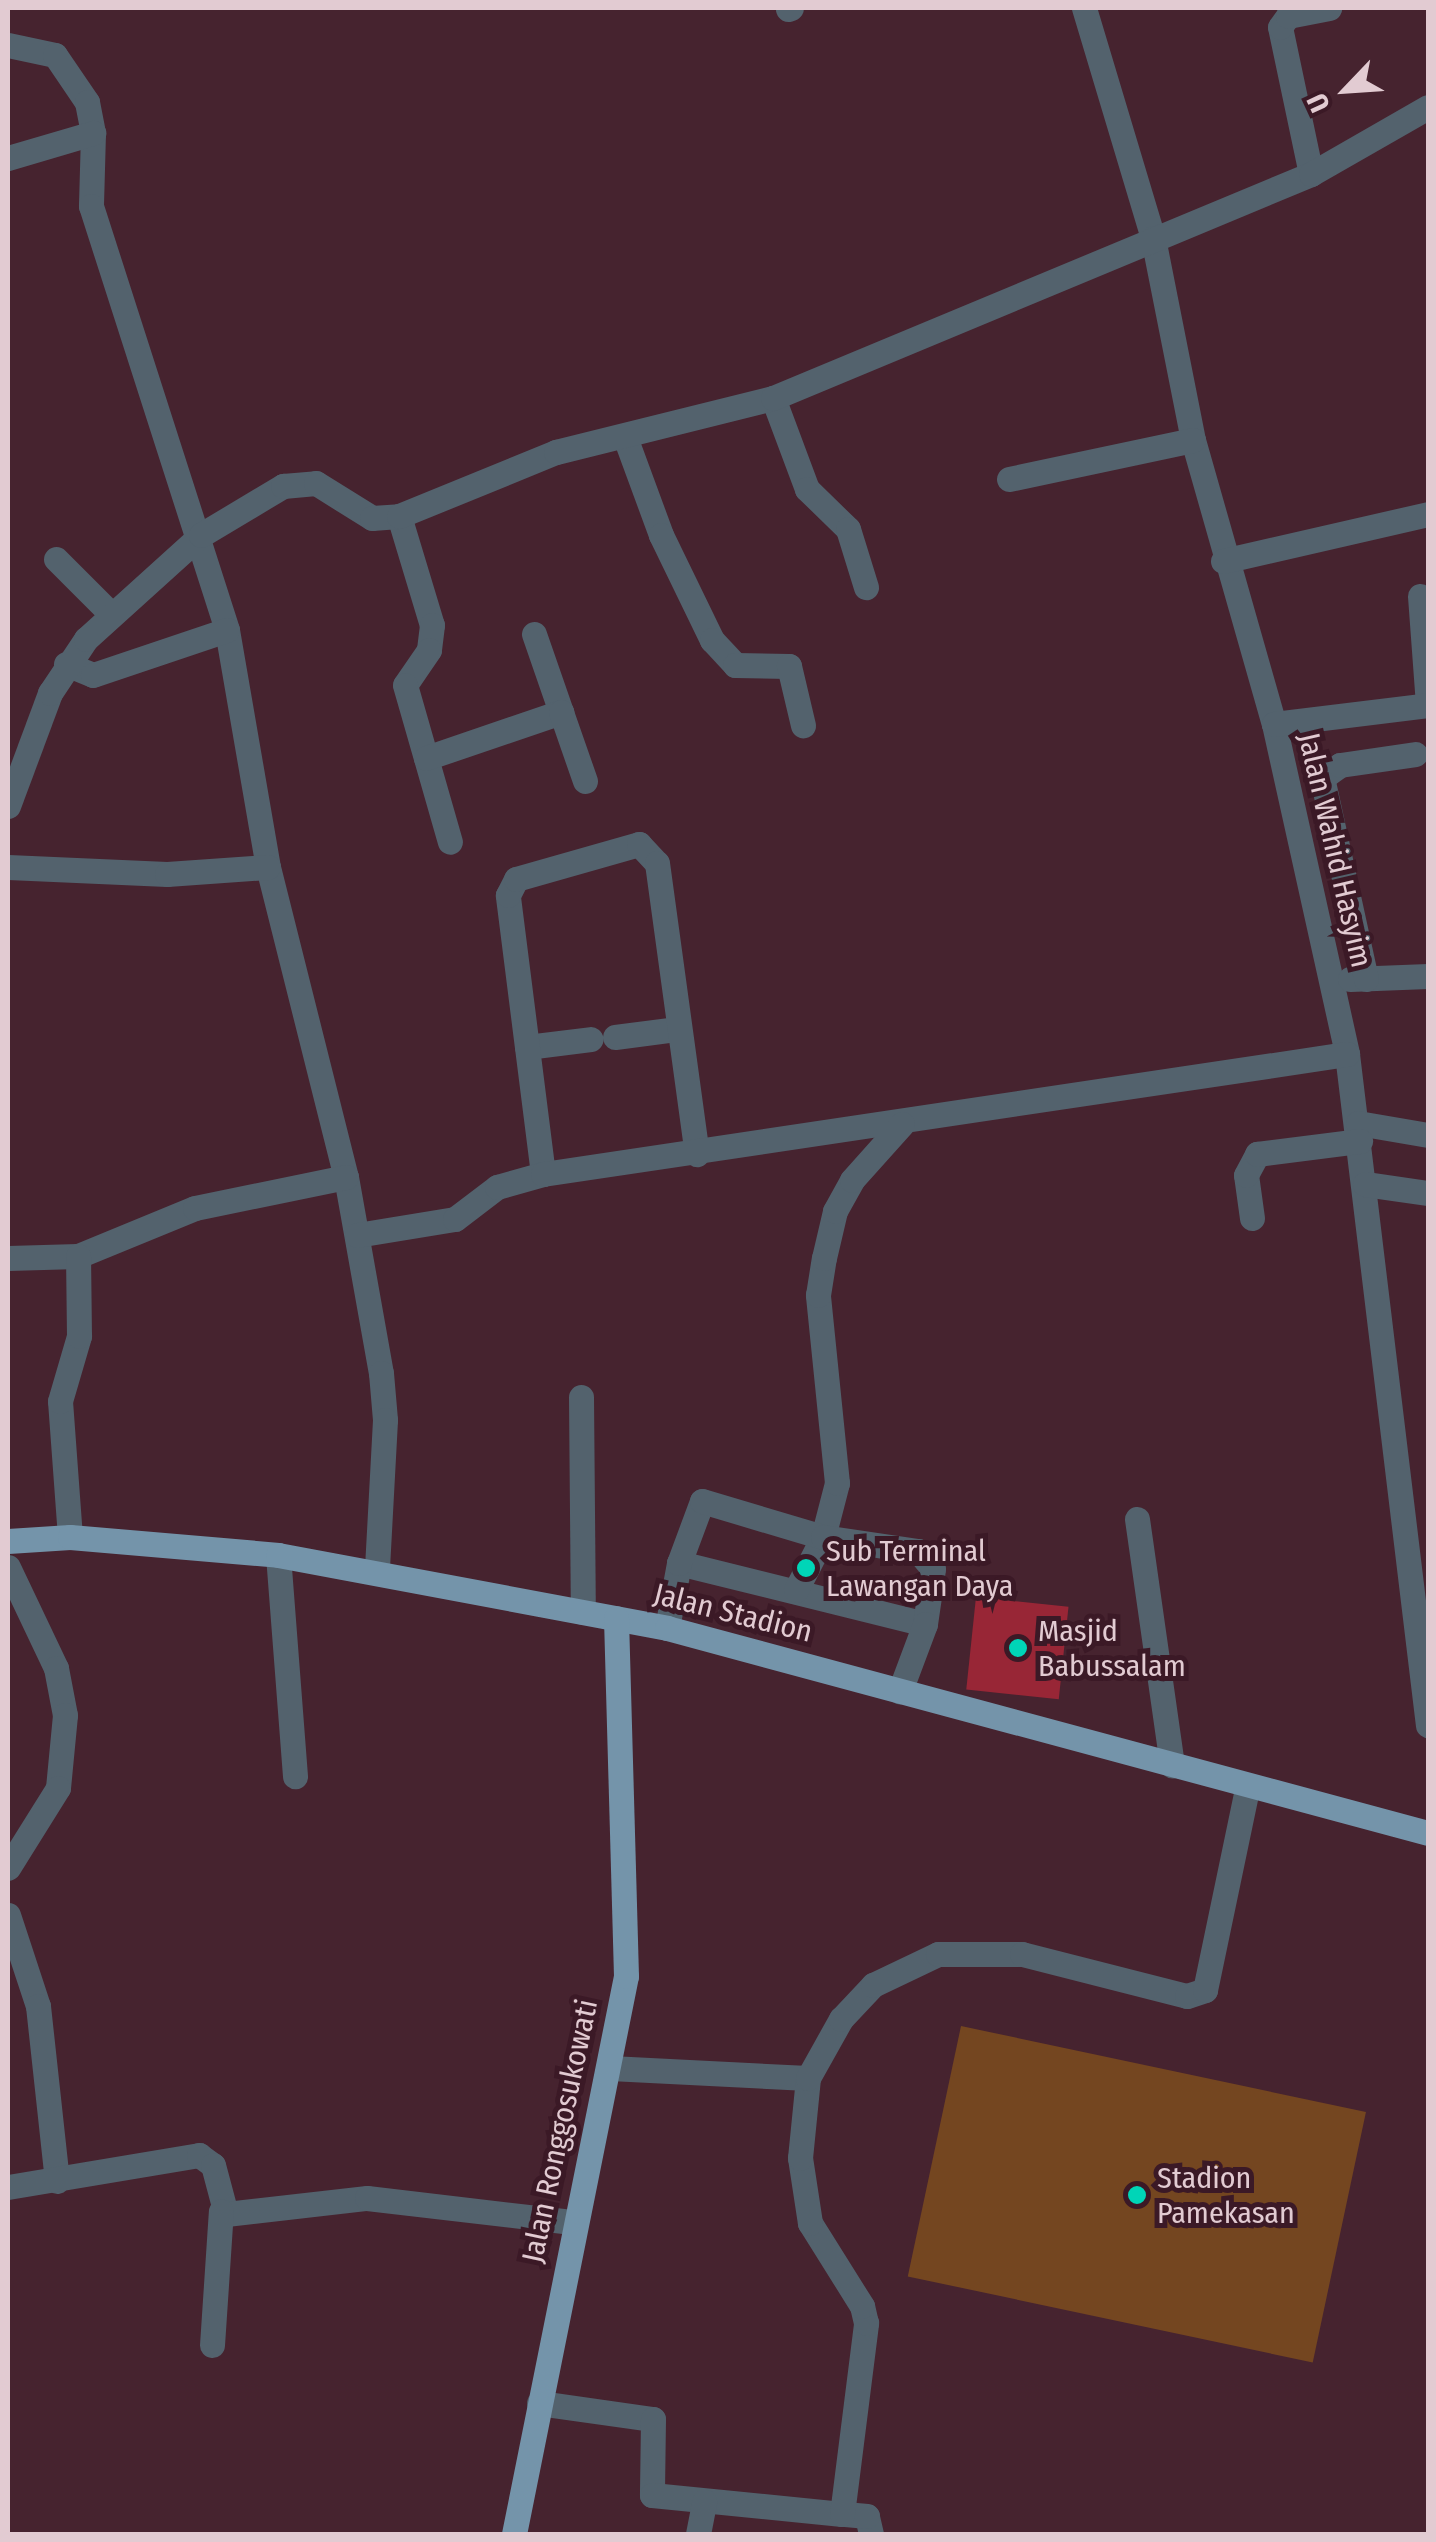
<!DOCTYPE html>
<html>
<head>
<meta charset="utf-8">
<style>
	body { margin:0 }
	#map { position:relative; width:1436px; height:2542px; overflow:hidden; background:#46232f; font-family:"Fira Sans Condensed",sans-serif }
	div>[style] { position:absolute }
	.green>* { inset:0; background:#744620; transform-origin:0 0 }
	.building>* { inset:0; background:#982636; transform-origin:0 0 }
	.minor>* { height:25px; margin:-12.5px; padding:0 12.5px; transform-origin:12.5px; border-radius:12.5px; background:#53626d }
	.major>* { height:25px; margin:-12.5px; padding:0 12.5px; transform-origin:12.5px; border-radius:12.5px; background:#7494aa }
	.dots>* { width:28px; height:28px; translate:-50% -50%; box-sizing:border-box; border:5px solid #3b1926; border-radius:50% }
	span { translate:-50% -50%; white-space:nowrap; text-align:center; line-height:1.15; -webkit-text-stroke:10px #3b1926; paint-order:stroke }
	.street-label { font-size:30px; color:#e2cbd2 }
	.poi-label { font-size:30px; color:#e2cbd2 }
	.left { translate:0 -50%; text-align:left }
	.frame { position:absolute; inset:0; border:10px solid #e2cbd2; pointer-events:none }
	.north { position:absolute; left:1296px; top:40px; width:100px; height:100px; -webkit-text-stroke:8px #3b1926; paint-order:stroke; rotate:245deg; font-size:28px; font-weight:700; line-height:40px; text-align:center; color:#e2cbd2 }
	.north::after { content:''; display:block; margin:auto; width:35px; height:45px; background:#e2cbd2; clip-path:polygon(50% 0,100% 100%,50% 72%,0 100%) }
</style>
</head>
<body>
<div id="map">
	<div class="green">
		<i style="left:961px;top:2026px;width:414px;height:256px;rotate:12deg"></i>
	</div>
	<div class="building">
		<i style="left:976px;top:1597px;width:93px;height:93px;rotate:6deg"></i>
	</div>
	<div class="minor">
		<i style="left:1084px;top:8px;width:240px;rotate:73.3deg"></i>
		<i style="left:1153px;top:238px;width:206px;rotate:78.8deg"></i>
		<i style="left:1193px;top:440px;width:295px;rotate:74.1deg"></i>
		<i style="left:1274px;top:724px;width:338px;rotate:77.5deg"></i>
		<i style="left:1347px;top:1054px;width:676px;rotate:83.12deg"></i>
		<i style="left:788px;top:9px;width:3px;rotate:-18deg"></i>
		<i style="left:8px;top:45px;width:48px;rotate:12deg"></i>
		<i style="left:55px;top:55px;width:57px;rotate:55.8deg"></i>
		<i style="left:87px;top:102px;width:32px;rotate:79deg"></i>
		<i style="left:93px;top:133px;width:73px;rotate:91.6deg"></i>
		<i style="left:91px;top:206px;width:445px;rotate:72.2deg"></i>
		<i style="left:227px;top:630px;width:241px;rotate:80.2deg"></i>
		<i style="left:268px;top:867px;width:320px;rotate:75.9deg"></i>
		<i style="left:346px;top:1177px;width:199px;rotate:79.9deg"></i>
		<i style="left:381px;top:1373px;width:47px;rotate:85.1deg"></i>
		<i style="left:385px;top:1420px;width:149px;rotate:93.1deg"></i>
		<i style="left:8px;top:158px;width:89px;rotate:-16.4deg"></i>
		<i style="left:1311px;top:174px;width:150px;rotate:-101.9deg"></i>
		<i style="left:1280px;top:27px;width:14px;rotate:-54deg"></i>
		<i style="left:1288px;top:16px;width:42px;rotate:-11deg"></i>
		<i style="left:773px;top:398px;width:97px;rotate:69.5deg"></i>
		<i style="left:807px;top:489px;width:57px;rotate:44.3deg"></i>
		<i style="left:848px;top:529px;width:61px;rotate:72.8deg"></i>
		<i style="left:625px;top:437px;width:104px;rotate:69.8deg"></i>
		<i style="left:661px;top:535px;width:117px;rotate:64.1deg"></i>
		<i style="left:712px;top:640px;width:34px;rotate:47deg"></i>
		<i style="left:735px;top:665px;width:54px;rotate:1.1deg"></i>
		<i style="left:789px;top:666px;width:61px;rotate:76.7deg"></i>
		<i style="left:1009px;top:479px;width:188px;rotate:-12deg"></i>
		<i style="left:399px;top:516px;width:114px;rotate:73.2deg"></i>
		<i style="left:432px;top:625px;width:25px;rotate:97deg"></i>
		<i style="left:429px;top:650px;width:42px;rotate:124.4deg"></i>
		<i style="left:405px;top:685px;width:163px;rotate:74deg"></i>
		<i style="left:56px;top:559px;width:76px;rotate:45deg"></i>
		<i style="left:1223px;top:561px;width:210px;rotate:-12.9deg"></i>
		<i style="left:1420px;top:596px;width:109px;rotate:85.8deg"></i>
		<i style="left:534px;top:634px;width:83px;rotate:70.9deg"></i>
		<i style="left:66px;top:664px;width:29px;rotate:22deg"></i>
		<i style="left:93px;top:675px;width:141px;rotate:-18.6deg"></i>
		<i style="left:1274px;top:724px;width:155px;rotate:-7deg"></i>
		<i style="left:426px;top:758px;width:143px;rotate:-18.8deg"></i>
		<i style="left:561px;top:712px;width:73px;rotate:70.8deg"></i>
		<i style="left:8px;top:806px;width:121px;rotate:-69.6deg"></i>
		<i style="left:50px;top:693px;width:65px;rotate:-56.3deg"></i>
		<i style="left:86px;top:639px;width:155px;rotate:-42.1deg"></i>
		<i style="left:201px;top:535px;width:96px;rotate:-30.9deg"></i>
		<i style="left:283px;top:486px;width:33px;rotate:-5deg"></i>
		<i style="left:316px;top:483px;width:66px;rotate:32deg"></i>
		<i style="left:372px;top:518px;width:27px;rotate:-4deg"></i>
		<i style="left:399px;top:516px;width:170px;rotate:-22.2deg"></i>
		<i style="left:556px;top:452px;width:224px;rotate:-14deg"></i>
		<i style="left:773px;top:398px;width:583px;rotate:-22.6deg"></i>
		<i style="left:1311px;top:174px;width:135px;rotate:-29.8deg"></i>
		<i style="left:8px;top:867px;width:159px;rotate:2.5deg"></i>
		<i style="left:167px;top:874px;width:101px;rotate:-4deg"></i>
		<i style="left:1350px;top:979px;width:78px;rotate:-2.2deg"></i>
		<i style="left:1366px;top:979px;width:206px;rotate:-102.3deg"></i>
		<i style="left:1322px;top:778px;width:22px;rotate:-36deg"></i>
		<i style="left:1340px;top:765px;width:76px;rotate:-8.3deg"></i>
		<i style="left:615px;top:1037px;width:63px;rotate:-7.4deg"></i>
		<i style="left:527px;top:1047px;width:64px;rotate:-7.1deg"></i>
		<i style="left:1358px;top:1123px;width:71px;rotate:9.7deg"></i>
		<i style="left:543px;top:1174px;width:281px;rotate:-97.2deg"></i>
		<i style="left:508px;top:895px;width:18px;rotate:-63deg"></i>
		<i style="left:516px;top:879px;width:128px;rotate:-15.9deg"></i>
		<i style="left:639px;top:844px;width:26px;rotate:47deg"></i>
		<i style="left:657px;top:863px;width:294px;rotate:82.2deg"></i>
		<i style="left:1365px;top:1184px;width:64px;rotate:8.1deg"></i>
		<i style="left:1252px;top:1218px;width:43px;rotate:-97.9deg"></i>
		<i style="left:1246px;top:1175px;width:24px;rotate:-62deg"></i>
		<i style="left:1257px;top:1154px;width:104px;rotate:-7.2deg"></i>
		<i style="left:357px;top:1235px;width:99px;rotate:-9.3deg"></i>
		<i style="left:455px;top:1219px;width:53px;rotate:-37.3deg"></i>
		<i style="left:497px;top:1187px;width:48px;rotate:-15.8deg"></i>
		<i style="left:543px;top:1174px;width:813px;rotate:-8.49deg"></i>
		<i style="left:8px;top:1258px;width:70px;rotate:-1.6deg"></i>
		<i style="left:78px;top:1256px;width:126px;rotate:-22.3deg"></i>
		<i style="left:195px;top:1208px;width:154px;rotate:-11.6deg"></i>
		<i style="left:581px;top:1397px;width:215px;rotate:89.5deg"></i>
		<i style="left:1137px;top:1519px;width:249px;rotate:81.9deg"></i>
		<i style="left:70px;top:1537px;width:136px;rotate:-94.2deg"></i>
		<i style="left:60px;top:1401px;width:68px;rotate:-73.7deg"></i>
		<i style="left:79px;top:1336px;width:80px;rotate:-90.7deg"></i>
		<i style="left:278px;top:1555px;width:222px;rotate:85.6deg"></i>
		<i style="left:679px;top:1563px;width:253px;rotate:13.9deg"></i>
		<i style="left:8px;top:1567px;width:112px;rotate:64.6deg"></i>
		<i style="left:56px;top:1668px;width:48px;rotate:79.2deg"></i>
		<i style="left:65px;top:1715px;width:73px;rotate:95.5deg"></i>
		<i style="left:58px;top:1788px;width:94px;rotate:122deg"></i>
		<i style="left:796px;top:1590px;width:59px;rotate:-63deg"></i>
		<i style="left:823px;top:1537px;width:56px;rotate:-75.5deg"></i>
		<i style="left:837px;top:1483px;width:189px;rotate:-95.8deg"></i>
		<i style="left:818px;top:1295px;width:37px;rotate:-81deg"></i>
		<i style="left:824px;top:1258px;width:48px;rotate:-76.8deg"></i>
		<i style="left:835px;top:1211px;width:35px;rotate:-61deg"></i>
		<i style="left:852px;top:1180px;width:75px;rotate:-48.2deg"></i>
		<i style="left:667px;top:1628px;width:66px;rotate:-79.5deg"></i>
		<i style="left:679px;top:1563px;width:66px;rotate:-69.6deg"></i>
		<i style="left:702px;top:1501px;width:126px;rotate:16.6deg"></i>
		<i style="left:823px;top:1537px;width:96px;rotate:8.4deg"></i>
		<i style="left:918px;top:1551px;width:23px;rotate:50deg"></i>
		<i style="left:933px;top:1569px;width:56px;rotate:98.3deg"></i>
		<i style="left:925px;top:1624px;width:72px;rotate:110.5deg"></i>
		<i style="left:8px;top:1915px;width:96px;rotate:71.8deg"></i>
		<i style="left:38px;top:2006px;width:176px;rotate:83.8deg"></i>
		<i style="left:610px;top:2068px;width:198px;rotate:2.9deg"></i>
		<i style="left:8px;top:2187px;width:194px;rotate:-9.5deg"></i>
		<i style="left:199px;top:2155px;width:17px;rotate:36deg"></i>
		<i style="left:213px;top:2165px;width:51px;rotate:75.1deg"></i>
		<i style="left:226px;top:2214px;width:142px;rotate:-6.5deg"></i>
		<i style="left:367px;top:2198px;width:206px;rotate:6.7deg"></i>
		<i style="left:212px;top:2345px;width:134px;rotate:-86.2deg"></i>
		<i style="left:539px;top:2403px;width:115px;rotate:8deg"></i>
		<i style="left:653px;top:2419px;width:76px;rotate:90.8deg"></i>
		<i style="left:652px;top:2495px;width:191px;rotate:5.7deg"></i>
		<i style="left:698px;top:2534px;width:33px;rotate:-79deg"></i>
		<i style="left:871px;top:2534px;width:18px;rotate:-103deg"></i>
		<i style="left:867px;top:2516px;width:25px;rotate:-175deg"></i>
		<i style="left:842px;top:2514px;width:193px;rotate:-82.8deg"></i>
		<i style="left:866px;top:2323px;width:17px;rotate:-103deg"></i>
		<i style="left:862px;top:2306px;width:98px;rotate:-122.1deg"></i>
		<i style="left:810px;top:2223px;width:66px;rotate:-98.7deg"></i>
		<i style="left:800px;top:2158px;width:80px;rotate:-84.3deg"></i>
		<i style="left:808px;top:2078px;width:68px;rotate:-60.8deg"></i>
		<i style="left:841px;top:2019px;width:47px;rotate:-46.7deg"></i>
		<i style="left:873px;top:1985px;width:72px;rotate:-25.5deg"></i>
		<i style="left:938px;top:1954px;width:84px"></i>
		<i style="left:1022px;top:1954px;width:170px;rotate:14.3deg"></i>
		<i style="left:1187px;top:1996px;width:19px;rotate:-18deg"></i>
		<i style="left:1205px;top:1990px;width:205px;rotate:-78.2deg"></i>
	</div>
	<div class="major">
		<i style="left:8px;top:1541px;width:62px;rotate:-3.7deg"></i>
		<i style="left:70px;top:1537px;width:209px;rotate:4.9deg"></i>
		<i style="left:278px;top:1555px;width:396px;rotate:10.6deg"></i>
		<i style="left:667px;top:1628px;width:788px;rotate:15.08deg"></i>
		<i style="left:514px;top:2534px;width:569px;rotate:-78.65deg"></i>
		<i style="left:626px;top:1976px;width:358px;rotate:-91.6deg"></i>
	</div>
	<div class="dots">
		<i style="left:806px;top:1568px;background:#00d5b7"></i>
		<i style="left:1018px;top:1648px;background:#00d5b7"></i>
		<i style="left:1137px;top:2195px;background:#00d5b7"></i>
	</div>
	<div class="street-label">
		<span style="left:1335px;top:850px;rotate:77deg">Jalan Wahid Hasyim</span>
		<span style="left:733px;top:1613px;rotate:14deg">Jalan Stadion</span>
		<span style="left:560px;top:2131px;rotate:-78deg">Jalan Ronggosukowati</span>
	</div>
	<div class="poi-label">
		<span class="left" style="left:826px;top:1568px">Sub Terminal<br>Lawangan Daya</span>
		<span class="left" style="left:1038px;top:1648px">Masjid<br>Babussalam</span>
		<span class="left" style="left:1157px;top:2195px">Stadion<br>Pamekasan</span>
	</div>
	<div class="frame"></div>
	<div class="north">U</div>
</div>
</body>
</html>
